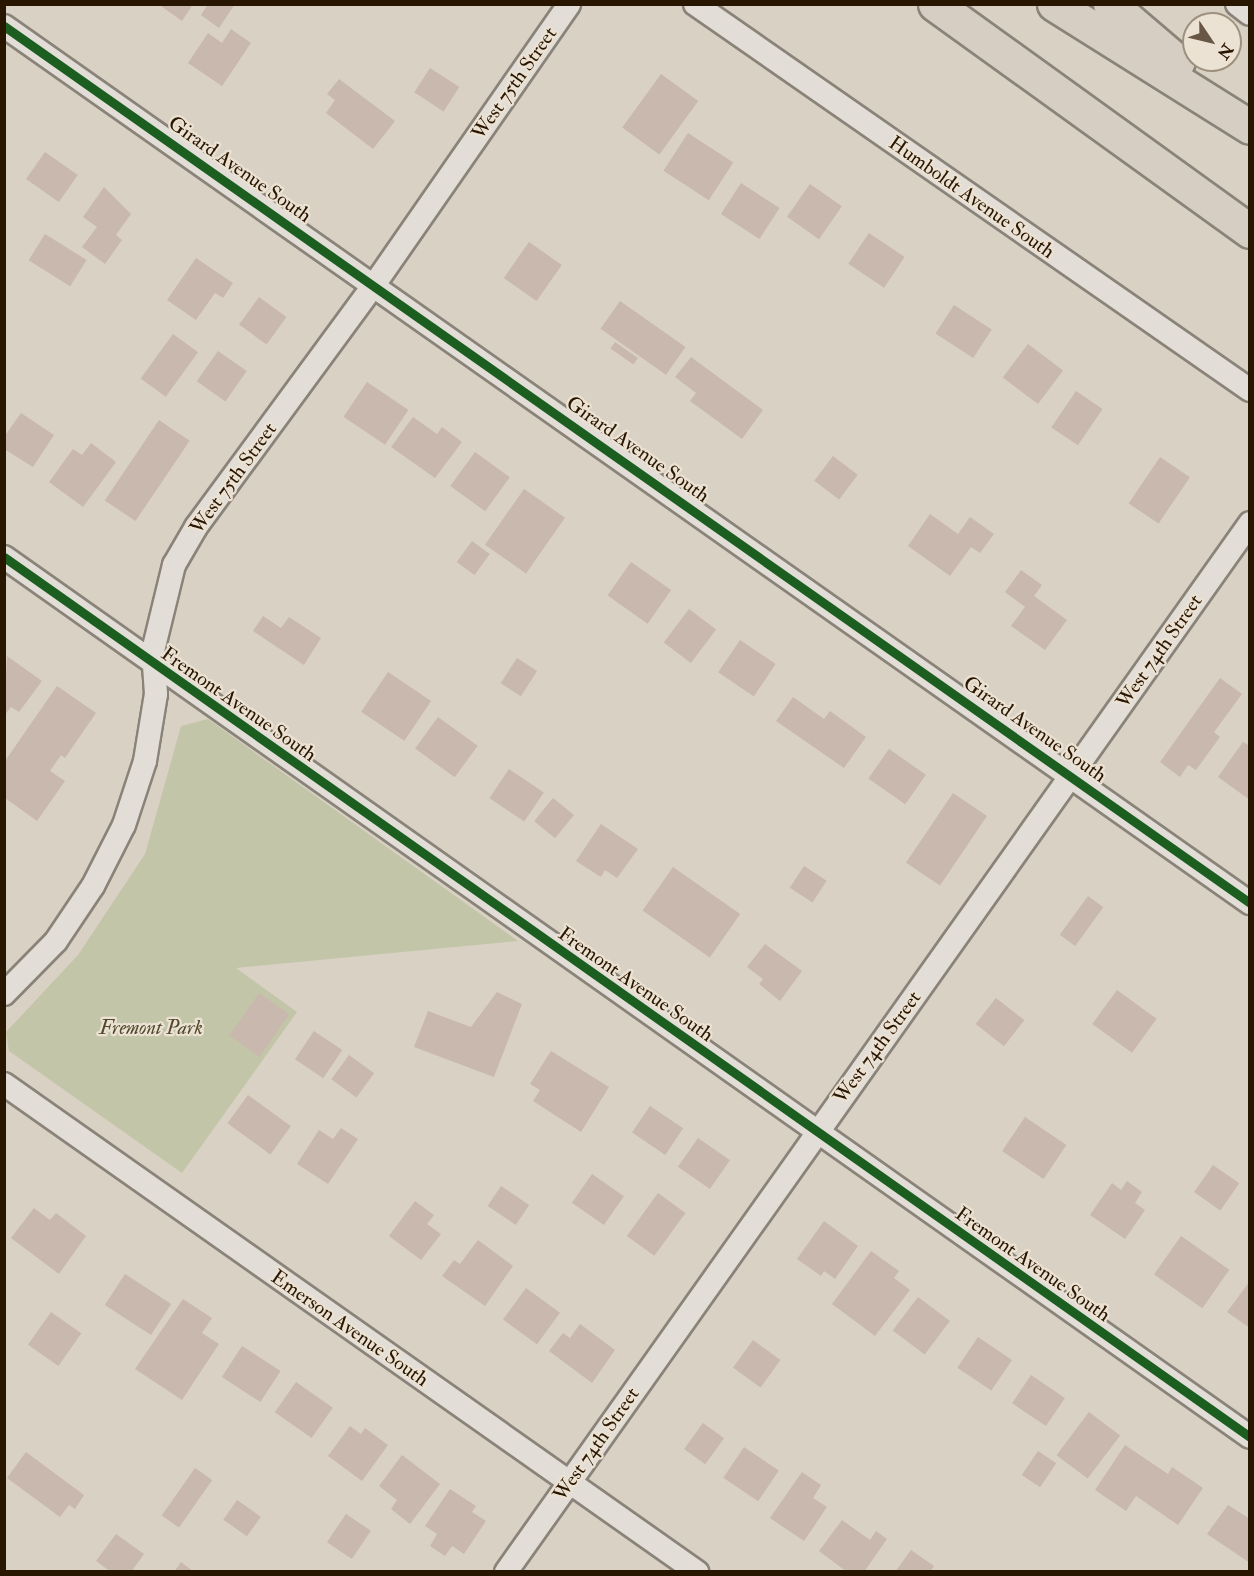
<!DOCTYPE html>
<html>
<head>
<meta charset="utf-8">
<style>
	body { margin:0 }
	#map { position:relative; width:1254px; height:1576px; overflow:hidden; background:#d9d1c3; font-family:"IM FELL Double Pica",serif }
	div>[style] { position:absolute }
	.green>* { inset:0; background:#c3c5a8 }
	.building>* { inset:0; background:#c9b8ad; transform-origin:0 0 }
	.roads { filter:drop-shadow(2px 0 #8a8379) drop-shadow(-2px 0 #8a8379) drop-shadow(0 2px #8a8379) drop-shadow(0 -2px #8a8379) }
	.street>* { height:22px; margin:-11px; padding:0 11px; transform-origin:11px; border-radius:11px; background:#e2ded7 }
	.highway>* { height:33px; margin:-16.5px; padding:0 16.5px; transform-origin:16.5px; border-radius:16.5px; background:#d6cec3 }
	.cycleway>* { height:9px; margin:-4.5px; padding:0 4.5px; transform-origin:4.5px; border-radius:4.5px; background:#1b5e20 }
	span { translate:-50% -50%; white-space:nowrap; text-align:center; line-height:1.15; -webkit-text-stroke:4.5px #ece2d3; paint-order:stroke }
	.street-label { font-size:20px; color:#291600 }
	.park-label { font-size:20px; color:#52482c; font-style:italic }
	.frame { position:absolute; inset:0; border:6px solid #291600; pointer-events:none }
	.north { position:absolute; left:1182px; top:12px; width:60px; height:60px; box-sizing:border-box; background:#ece2d3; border:2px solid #9e907f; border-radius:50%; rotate:125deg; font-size:16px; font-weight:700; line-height:24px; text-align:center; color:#291600 }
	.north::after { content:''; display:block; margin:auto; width:21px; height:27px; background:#675744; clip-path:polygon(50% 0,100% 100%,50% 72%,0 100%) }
</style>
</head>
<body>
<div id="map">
	<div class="green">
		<i style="clip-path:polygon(208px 719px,518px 941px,236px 968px,297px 1012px,182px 1173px,9px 1051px,6px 1032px,78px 955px,145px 854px,181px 726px)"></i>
	</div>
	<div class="building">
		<i style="clip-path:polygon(158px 4px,193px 4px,182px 21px)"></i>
		<i style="clip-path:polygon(208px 4px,235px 4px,219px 28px,201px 15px)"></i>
		<i style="clip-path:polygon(231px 29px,251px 43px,222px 86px,188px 63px,208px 33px,222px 43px)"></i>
		<i style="left:430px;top:68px;width:35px;height:29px;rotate:33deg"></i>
		<i style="left:661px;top:74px;width:46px;height:66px;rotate:36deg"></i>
		<i style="clip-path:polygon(339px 79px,395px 121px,373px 149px,326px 113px,335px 100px,327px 94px)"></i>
		<i style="left:688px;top:133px;width:54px;height:45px;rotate:33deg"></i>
		<i style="left:45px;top:152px;width:40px;height:33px;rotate:35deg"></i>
		<i style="left:741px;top:183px;width:46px;height:37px;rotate:33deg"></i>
		<i style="left:810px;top:184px;width:39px;height:40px;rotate:35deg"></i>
		<i style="clip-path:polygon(104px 187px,131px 214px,116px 235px,122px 240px,105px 264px,82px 247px,97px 227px,83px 217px)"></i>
		<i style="left:869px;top:233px;width:43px;height:37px;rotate:34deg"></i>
		<i style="left:45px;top:234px;width:49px;height:31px;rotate:32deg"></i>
		<i style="left:529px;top:242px;width:40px;height:44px;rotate:35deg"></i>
		<i style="clip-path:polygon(196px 258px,233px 283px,223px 298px,215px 293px,196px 320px,167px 300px)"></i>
		<i style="left:259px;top:297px;width:34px;height:34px;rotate:36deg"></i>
		<i style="left:620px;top:301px;width:80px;height:34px;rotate:35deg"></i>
		<i style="left:954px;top:305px;width:45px;height:34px;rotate:33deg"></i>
		<i style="left:173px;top:334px;width:31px;height:55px;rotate:36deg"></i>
		<i style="left:615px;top:342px;width:28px;height:8px;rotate:35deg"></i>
		<i style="left:1028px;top:344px;width:44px;height:42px;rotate:37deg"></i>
		<i style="left:218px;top:351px;width:35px;height:37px;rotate:35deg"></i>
		<i style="clip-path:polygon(691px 357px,763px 410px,742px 439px,690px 401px,696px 393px,675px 377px)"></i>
		<i style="left:367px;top:382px;width:50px;height:42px;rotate:34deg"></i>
		<i style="left:1076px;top:391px;width:32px;height:44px;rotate:34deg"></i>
		<i style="clip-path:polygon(21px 413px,54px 435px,33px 467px,4px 449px,4px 437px)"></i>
		<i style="clip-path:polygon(413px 417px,437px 434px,442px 427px,462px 442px,435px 478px,391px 447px)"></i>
		<i style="left:159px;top:420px;width:37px;height:97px;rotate:34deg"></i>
		<i style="clip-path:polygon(91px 443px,116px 462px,83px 507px,49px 482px,73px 449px,82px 455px)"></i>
		<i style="left:475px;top:452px;width:43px;height:42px;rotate:36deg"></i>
		<i style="left:833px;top:456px;width:31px;height:31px;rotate:37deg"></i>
		<i style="left:1160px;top:457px;width:36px;height:56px;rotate:34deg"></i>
		<i style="left:524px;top:489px;width:50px;height:68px;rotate:35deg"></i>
		<i style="clip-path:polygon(930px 514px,958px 534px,970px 517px,994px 534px,980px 553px,971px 547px,950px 576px,908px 546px)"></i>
		<i style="left:472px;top:541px;width:22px;height:26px;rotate:36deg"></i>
		<i style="left:631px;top:562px;width:49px;height:41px;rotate:35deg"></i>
		<i style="clip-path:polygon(1021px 570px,1042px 585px,1034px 596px,1067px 620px,1045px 650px,1011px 626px,1025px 607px,1005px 592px)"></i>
		<i style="left:689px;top:609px;width:34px;height:42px;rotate:37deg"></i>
		<i style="clip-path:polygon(263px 616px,281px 628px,289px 617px,321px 638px,304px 665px,253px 631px)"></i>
		<i style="left:740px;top:640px;width:43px;height:39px;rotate:34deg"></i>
		<i style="clip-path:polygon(7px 656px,42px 681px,19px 712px,11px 707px,4px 716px)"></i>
		<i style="left:517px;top:658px;width:24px;height:30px;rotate:33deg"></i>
		<i style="left:388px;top:672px;width:52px;height:48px;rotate:34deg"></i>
		<i style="clip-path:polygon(1220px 678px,1242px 694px,1214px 732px,1220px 737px,1196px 770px,1188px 765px,1180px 777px,1160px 762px)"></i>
		<i style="clip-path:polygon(57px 686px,96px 713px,65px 758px,61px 755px,50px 771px,65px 781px,37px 821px,5px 798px,5px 761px)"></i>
		<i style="clip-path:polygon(793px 697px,824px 719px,830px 711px,866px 737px,844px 768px,776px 721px)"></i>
		<i style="left:438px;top:717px;width:49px;height:39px;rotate:36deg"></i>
		<i style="clip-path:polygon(1243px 742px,1250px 746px,1250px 800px,1218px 777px)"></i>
		<i style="left:889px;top:749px;width:45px;height:36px;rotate:35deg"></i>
		<i style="left:509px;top:769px;width:42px;height:35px;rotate:34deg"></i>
		<i style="left:953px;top:793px;width:41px;height:84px;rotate:34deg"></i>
		<i style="left:553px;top:798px;width:27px;height:30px;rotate:39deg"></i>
		<i style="clip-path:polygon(601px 824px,638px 849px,617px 878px,605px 870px,601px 877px,576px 861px)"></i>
		<i style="left:804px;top:866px;width:27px;height:26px;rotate:33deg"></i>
		<i style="left:673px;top:867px;width:82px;height:53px;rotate:35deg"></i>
		<i style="left:1088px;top:896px;width:19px;height:48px;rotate:36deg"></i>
		<i style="clip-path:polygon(765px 944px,802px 971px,780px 1001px,759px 984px,763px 979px,747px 967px)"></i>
		<i style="left:1117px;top:990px;width:49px;height:42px;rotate:36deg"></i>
		<i style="clip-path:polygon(497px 992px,522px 1004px,494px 1077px,414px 1047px,428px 1011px,471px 1027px)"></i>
		<i style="left:259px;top:993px;width:37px;height:52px;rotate:35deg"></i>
		<i style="left:996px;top:998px;width:36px;height:33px;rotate:38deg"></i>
		<i style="left:314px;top:1031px;width:34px;height:34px;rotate:34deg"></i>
		<i style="clip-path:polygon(551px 1051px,609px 1087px,581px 1132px,533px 1101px,540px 1090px,530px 1084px)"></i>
		<i style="left:349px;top:1055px;width:31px;height:30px;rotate:36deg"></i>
		<i style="left:248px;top:1095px;width:53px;height:35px;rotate:36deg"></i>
		<i style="left:650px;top:1106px;width:40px;height:32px;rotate:34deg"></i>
		<i style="left:1025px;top:1117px;width:50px;height:41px;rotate:34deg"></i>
		<i style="clip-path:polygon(341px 1128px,358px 1139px,328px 1184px,297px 1164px,319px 1130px,333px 1139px)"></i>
		<i style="left:698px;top:1138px;width:39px;height:35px;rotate:35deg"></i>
		<i style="left:1213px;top:1165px;width:32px;height:33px;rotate:35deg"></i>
		<i style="left:592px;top:1174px;width:39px;height:35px;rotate:35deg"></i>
		<i style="clip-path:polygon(1127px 1181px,1142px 1192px,1135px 1203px,1145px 1210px,1125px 1239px,1090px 1215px,1112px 1183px,1121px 1190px)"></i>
		<i style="left:501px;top:1186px;width:34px;height:24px;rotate:34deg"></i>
		<i style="left:658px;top:1193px;width:34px;height:53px;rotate:36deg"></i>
		<i style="clip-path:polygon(415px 1201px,434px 1215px,427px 1224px,441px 1234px,421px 1260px,389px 1236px)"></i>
		<i style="clip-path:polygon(34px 1208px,50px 1220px,56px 1213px,86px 1236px,59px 1274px,11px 1238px)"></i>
		<i style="clip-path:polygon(824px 1221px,858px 1246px,835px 1279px,824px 1271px,821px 1276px,797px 1259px)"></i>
		<i style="left:1181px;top:1236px;width:59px;height:47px;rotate:35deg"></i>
		<i style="clip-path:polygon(478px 1240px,513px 1266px,485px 1306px,442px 1276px,454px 1260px,460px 1264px)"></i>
		<i style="clip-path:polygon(871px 1251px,899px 1271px,894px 1278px,910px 1290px,875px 1336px,832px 1304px)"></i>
		<i style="left:125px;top:1274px;width:55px;height:37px;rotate:33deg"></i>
		<i style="clip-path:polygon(1250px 1281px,1250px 1328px,1227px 1312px)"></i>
		<i style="left:526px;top:1288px;width:42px;height:39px;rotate:36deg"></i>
		<i style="left:918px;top:1297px;width:40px;height:42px;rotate:37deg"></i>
		<i style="clip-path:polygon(183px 1299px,212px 1318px,202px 1333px,219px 1344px,182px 1400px,135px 1369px)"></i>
		<i style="left:51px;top:1312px;width:37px;height:40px;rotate:35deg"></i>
		<i style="clip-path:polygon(580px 1324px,615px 1350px,592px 1383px,549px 1351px,563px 1333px,570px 1338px)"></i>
		<i style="left:978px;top:1337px;width:41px;height:37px;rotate:34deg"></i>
		<i style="left:753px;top:1340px;width:34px;height:34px;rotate:36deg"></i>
		<i style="left:242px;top:1346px;width:46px;height:37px;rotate:33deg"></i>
		<i style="left:1031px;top:1375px;width:41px;height:34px;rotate:34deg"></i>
		<i style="left:296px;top:1382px;width:45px;height:37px;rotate:35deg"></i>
		<i style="left:1089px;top:1412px;width:39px;height:54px;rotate:37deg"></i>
		<i style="left:703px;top:1423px;width:26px;height:32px;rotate:36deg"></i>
		<i style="clip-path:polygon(350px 1426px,361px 1434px,365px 1428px,388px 1445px,362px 1481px,328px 1456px)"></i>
		<i style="clip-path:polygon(1125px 1445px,1168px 1474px,1172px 1467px,1203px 1488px,1178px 1525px,1136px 1496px,1126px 1511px,1095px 1490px)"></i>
		<i style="left:744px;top:1447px;width:42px;height:37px;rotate:34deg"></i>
		<i style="left:1038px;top:1451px;width:22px;height:29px;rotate:34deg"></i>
		<i style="clip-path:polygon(26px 1452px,84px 1495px,75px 1509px,69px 1505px,60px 1517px,7px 1478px)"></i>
		<i style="clip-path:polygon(402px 1455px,440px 1484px,410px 1524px,391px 1509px,397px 1500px,379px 1486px)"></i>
		<i style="left:195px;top:1468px;width:21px;height:58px;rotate:35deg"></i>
		<i style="clip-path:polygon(802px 1472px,821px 1485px,813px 1498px,827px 1507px,804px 1541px,770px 1518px)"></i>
		<i style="clip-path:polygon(450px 1489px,476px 1506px,472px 1512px,486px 1521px,464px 1554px,452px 1546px,445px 1556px,430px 1546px,437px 1534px,425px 1526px)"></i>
		<i style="left:237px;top:1500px;width:29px;height:24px;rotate:35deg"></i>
		<i style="clip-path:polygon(1228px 1505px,1250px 1519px,1250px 1563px,1207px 1534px)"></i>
		<i style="left:346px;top:1514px;width:30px;height:34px;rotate:34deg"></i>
		<i style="clip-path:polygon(842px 1520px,870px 1540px,876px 1531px,887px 1539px,864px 1572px,847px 1572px,819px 1551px)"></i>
		<i style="clip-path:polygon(116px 1534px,144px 1554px,131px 1572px,111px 1572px,96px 1561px)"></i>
		<i style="clip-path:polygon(911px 1550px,934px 1566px,930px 1572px,895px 1572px)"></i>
		<i style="clip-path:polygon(181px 1562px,194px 1572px,174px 1572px)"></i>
	</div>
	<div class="roads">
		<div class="street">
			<i style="left:695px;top:4px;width:676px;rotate:34.82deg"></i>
			<i style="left:1237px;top:4px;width:16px;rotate:38deg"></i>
			<i style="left:4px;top:26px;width:1524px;rotate:35.14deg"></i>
			<i style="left:4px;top:557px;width:1525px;rotate:35.23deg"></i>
			<i style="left:4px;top:994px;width:74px;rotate:-45.5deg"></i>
			<i style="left:56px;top:941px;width:66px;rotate:-56.1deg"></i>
			<i style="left:93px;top:886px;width:68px;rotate:-63.1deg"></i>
			<i style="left:124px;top:825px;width:67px;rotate:-71.8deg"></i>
			<i style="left:145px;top:761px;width:68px;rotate:-80.7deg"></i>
			<i style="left:156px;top:694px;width:43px;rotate:-94deg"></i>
			<i style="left:153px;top:651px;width:89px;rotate:-76.3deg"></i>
			<i style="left:174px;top:565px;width:44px;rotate:-59.9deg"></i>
			<i style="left:196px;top:527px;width:300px;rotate:-53.7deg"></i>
			<i style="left:374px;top:285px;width:342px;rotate:-55.2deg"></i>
			<i style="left:4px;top:1084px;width:848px;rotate:35.15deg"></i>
			<i style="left:506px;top:1572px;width:1286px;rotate:-54.65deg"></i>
		</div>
		<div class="highway">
			<i style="left:935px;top:4px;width:388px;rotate:35.8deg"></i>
			<i style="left:1054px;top:4px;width:231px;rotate:32.1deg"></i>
			<i style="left:1110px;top:4px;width:89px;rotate:40.5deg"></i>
		</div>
	</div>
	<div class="cycleway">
		<i style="left:4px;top:26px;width:1524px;rotate:35.14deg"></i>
		<i style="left:4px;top:557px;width:1525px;rotate:35.23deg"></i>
	</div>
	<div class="street-label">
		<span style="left:514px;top:83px;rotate:-55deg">West 75th Street</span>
		<span style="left:240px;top:169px;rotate:35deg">Girard Avenue South</span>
		<span style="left:972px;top:197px;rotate:35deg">Humboldt Avenue South</span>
		<span style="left:638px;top:449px;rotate:35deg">Girard Avenue South</span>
		<span style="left:233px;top:478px;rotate:-54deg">West 75th Street</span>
		<span style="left:1159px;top:651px;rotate:-55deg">West 74th Street</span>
		<span style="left:239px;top:704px;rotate:35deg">Fremont Avenue South</span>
		<span style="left:1035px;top:729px;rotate:35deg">Girard Avenue South</span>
		<span style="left:636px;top:984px;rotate:35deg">Fremont Avenue South</span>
		<span style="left:877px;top:1047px;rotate:-54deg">West 74th Street</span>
		<span style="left:1033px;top:1264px;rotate:35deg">Fremont Avenue South</span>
		<span style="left:350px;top:1328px;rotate:35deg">Emerson Avenue South</span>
		<span style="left:596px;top:1444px;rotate:-55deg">West 74th Street</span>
	</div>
	<div class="park-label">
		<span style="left:151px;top:1027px">Fremont Park</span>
	</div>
	<div class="frame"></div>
	<div class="north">N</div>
</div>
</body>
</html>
